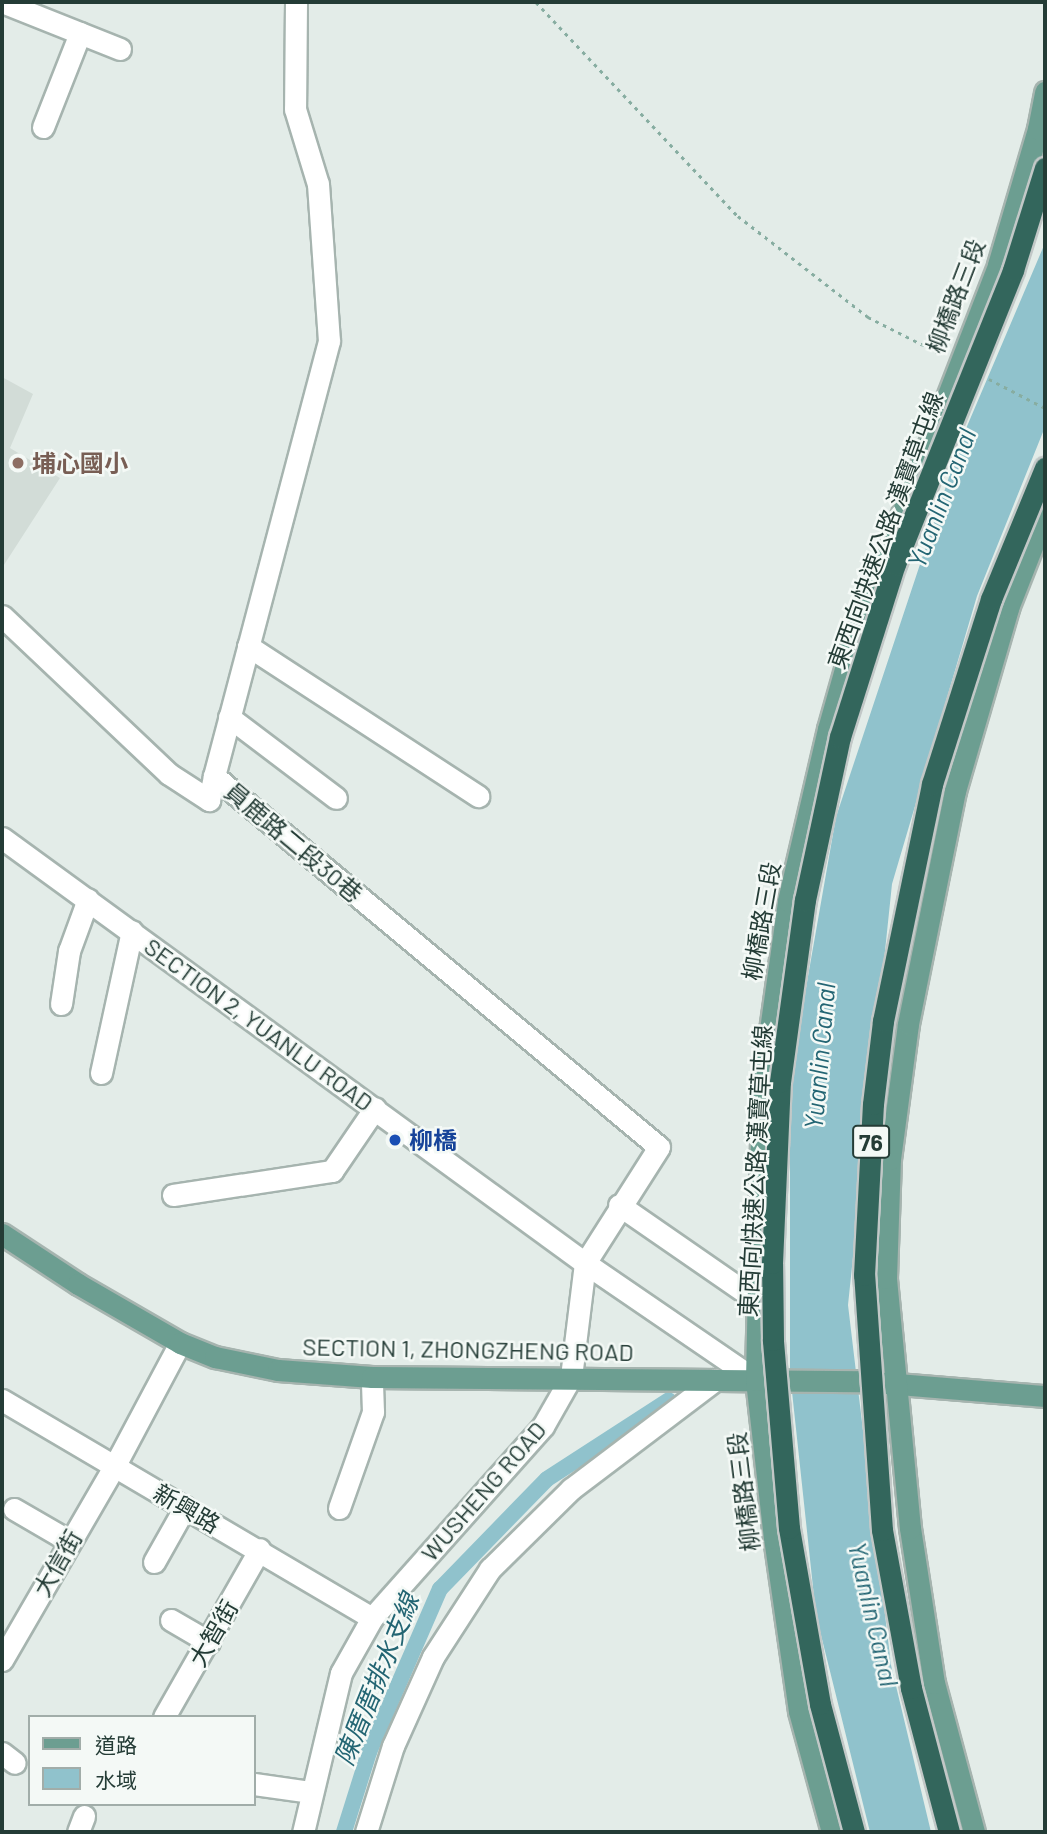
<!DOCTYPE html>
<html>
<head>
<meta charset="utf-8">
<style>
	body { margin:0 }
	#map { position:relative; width:1047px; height:1834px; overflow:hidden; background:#e3ece8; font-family:Barlow,"Noto Sans TC",sans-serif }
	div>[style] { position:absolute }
	.built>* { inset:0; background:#d2dcd7 }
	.water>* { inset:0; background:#90c2cc }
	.canal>* { height:16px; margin:-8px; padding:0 8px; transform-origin:8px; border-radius:8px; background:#90c2cc }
	.path>* { height:2.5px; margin-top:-1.25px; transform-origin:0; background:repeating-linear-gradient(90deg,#87ada1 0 3.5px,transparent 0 8.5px) }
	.roads { filter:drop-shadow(2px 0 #a6b4af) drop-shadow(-2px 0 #a6b4af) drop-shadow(0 2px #a6b4af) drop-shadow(0 -2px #a6b4af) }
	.minor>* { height:21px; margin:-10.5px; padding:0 10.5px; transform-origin:10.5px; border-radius:10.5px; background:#fff }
	.major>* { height:21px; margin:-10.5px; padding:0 10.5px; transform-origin:10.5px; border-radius:10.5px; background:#6c9e91 }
	.bridges { filter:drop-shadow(2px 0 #c2c8c7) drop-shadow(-2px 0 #c2c8c7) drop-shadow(0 2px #c2c8c7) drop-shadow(0 -2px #c2c8c7) }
	.highway-bridge>* { height:21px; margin:-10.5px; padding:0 10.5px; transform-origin:10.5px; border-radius:10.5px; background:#33665c }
	.dots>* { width:19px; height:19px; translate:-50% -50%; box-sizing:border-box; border:4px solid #f4f9f6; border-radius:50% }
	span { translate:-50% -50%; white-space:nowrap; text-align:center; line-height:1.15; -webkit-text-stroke:5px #f4f9f6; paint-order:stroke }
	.shield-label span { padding:2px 5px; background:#f4f9f6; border:2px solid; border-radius:5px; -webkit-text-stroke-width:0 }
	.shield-label { font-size:23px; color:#243c36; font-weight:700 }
	.street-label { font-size:24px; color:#243c36 }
	.education-label { font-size:24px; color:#785e54; font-weight:700 }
	.left { translate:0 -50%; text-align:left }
	.transit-label { font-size:24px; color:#164399; font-weight:700 }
	.water-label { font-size:26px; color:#236573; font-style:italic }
	.frame { position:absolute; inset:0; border:4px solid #243c36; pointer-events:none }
	.legend { position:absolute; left:28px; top:1715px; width:228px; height:91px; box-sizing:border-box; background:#f4f9f6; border:2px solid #a1ada9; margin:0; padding:9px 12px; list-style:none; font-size:21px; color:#243c36 }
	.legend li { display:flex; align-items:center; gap:14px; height:35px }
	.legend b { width:35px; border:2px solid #a1ada9 }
</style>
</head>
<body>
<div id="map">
	<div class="built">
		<i style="clip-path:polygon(2px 377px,33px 394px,10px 448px,60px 478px,2px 568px)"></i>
	</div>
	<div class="water">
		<i style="clip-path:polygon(1045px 243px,1045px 427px,977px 596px,892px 884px,848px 1305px,891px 1665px,931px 1832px,870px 1832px,816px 1615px,790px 1373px,790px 1079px,836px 817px,962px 438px)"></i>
	</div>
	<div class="canal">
		<i style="left:344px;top:1832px;width:84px;rotate:-72.6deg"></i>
		<i style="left:369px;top:1752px;width:178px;rotate:-66.5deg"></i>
		<i style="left:440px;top:1589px;width:153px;rotate:-45.8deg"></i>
		<i style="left:547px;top:1479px;width:145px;rotate:-32.9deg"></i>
	</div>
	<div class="path">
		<i style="left:536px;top:2px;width:294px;rotate:46.7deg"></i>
		<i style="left:738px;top:216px;width:165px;rotate:37.8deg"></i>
		<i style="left:868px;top:317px;width:84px;rotate:26.9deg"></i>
		<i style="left:989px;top:379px;width:63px;rotate:27.4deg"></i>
	</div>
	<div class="roads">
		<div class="minor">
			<i style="left:2px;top:2px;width:127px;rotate:21.7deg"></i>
			<i style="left:296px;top:2px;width:107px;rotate:90.5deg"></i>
			<i style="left:295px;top:109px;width:78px;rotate:73deg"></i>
			<i style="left:318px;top:184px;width:157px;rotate:86deg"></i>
			<i style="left:329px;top:341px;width:450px;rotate:104.8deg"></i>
			<i style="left:214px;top:776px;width:579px;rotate:39.82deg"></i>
			<i style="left:659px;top:1147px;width:138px;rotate:122.5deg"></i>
			<i style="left:585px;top:1263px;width:115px;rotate:97deg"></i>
			<i style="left:571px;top:1377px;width:56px;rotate:119.7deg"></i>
			<i style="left:543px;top:1426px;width:257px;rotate:131.7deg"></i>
			<i style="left:372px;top:1618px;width:63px;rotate:119.4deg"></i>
			<i style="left:341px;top:1673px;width:163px;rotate:103.4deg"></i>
			<i style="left:43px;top:127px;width:101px;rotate:-68.5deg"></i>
			<i style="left:2px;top:616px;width:230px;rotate:43.4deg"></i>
			<i style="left:169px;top:774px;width:48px;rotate:33deg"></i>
			<i style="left:209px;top:800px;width:25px;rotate:-78deg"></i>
			<i style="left:248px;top:646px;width:275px;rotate:33.1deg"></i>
			<i style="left:229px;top:717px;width:134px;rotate:37.1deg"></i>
			<i style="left:2px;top:838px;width:721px;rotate:36.09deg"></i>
			<i style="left:585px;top:1263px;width:207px;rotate:34.4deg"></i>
			<i style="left:61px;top:1004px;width:54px;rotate:-81.4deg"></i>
			<i style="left:69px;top:951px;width:55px;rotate:-69.9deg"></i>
			<i style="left:101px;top:1073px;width:145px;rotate:-77.7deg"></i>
			<i style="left:173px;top:1195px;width:161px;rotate:-8.6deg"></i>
			<i style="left:332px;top:1171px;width:76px;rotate:-55.7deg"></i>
			<i style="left:619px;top:1205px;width:151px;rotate:34.7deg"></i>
			<i style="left:2px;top:1400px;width:429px;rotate:30.5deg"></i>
			<i style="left:339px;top:1508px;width:102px;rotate:-70.5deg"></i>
			<i style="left:373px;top:1412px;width:35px;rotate:-92deg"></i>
			<i style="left:14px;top:1509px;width:64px;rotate:30.2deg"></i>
			<i style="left:154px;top:1562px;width:63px;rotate:-60.6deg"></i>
			<i style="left:171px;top:1620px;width:44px;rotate:30.1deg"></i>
			<i style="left:2px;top:1660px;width:223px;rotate:-59.9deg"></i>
			<i style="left:114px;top:1467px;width:140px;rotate:-62deg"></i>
			<i style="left:164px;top:1717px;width:193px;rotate:-60.3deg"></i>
			<i style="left:2px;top:1753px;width:16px;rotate:38deg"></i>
			<i style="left:254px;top:1784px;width:58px;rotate:8deg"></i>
			<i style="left:78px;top:1832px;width:17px;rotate:-69deg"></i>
			<i style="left:366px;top:1832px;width:90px;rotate:-72.6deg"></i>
			<i style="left:393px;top:1746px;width:98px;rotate:-65.8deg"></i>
			<i style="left:433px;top:1657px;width:105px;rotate:-57.1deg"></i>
			<i style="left:490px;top:1569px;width:114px;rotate:-44.6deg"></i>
			<i style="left:571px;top:1489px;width:181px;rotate:-37.1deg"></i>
		</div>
		<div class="major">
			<i style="left:2px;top:1234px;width:91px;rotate:33.3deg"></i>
			<i style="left:78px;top:1284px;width:118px;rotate:30deg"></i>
			<i style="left:180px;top:1343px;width:38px;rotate:22deg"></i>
			<i style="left:215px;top:1357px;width:64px;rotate:11.7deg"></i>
			<i style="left:278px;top:1370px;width:94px;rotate:4.3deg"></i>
			<i style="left:372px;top:1377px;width:489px;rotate:0.5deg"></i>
			<i style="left:861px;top:1381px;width:185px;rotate:4.7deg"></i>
			<i style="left:832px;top:1832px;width:125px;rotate:-105.3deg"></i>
			<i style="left:799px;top:1711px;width:175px;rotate:-98.2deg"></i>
			<i style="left:774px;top:1538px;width:159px;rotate:-96.5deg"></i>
			<i style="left:756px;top:1380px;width:293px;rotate:-88.8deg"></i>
			<i style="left:762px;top:1087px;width:188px;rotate:-82deg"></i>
			<i style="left:788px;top:901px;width:177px;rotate:-76.9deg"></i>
			<i style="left:828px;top:729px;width:96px;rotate:-74.2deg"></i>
			<i style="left:854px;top:637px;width:399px;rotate:-68.8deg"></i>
			<i style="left:998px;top:265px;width:142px;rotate:-73.6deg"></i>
			<i style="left:1038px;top:129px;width:38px;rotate:-79deg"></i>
			<i style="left:974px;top:1832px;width:154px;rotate:-105deg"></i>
			<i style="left:934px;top:1683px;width:157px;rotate:-98.8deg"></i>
			<i style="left:910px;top:1528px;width:251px;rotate:-95.5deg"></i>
			<i style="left:886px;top:1278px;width:119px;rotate:-88.1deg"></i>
			<i style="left:890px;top:1159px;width:136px;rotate:-82.4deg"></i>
			<i style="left:908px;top:1024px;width:238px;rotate:-78.6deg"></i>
			<i style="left:955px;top:791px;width:191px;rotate:-73.8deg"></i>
			<i style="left:1008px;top:608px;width:101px;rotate:-68.5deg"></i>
		</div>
	</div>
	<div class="bridges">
		<div class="highway-bridge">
			<i style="left:854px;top:1832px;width:132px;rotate:-104.9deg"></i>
			<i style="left:820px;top:1704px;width:179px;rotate:-100deg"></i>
			<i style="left:789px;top:1528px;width:189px;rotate:-94.9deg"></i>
			<i style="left:773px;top:1340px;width:77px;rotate:-90.7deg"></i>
			<i style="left:772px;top:1263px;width:181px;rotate:-87.5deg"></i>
			<i style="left:780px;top:1082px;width:184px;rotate:-82.2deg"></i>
			<i style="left:805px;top:900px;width:167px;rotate:-77.9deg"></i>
			<i style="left:840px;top:737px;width:182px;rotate:-72.4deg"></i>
			<i style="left:895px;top:564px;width:317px;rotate:-68.1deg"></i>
			<i style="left:1013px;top:270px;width:107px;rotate:-72.6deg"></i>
			<i style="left:949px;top:1832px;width:149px;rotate:-104.8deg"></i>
			<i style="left:911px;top:1688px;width:161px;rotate:-100.4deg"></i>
			<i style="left:882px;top:1530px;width:256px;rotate:-94deg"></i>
			<i style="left:864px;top:1275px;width:171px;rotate:-87deg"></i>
			<i style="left:873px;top:1104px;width:84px;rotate:-83.1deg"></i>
			<i style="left:883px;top:1021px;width:242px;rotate:-78.3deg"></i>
			<i style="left:932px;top:784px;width:194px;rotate:-72.3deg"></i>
			<i style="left:991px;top:599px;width:142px;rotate:-67.6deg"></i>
		</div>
	</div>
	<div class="dots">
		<i style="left:18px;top:463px;background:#8d6e63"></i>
		<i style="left:395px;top:1140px;background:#1a4fb4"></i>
	</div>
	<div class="shield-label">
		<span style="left:871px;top:1142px">76</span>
	</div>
	<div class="street-label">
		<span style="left:955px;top:296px;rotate:-69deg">柳橋路三段</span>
		<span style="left:885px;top:530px;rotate:-70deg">東西向快速公路 漢寶草屯線</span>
		<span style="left:294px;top:842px;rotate:40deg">員鹿路二段30巷</span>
		<span style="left:761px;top:921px;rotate:-80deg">柳橋路三段</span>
		<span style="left:259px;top:1024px;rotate:36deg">SECTION 2, YUANLU ROAD</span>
		<span style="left:755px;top:1171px;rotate:-87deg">東西向快速公路 漢寶草屯線</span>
		<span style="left:468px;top:1349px;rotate:1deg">SECTION 1, ZHONGZHENG ROAD</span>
		<span style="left:483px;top:1491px;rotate:-49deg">WUSHENG ROAD</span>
		<span style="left:743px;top:1492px;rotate:-97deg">柳橋路三段</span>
		<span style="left:187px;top:1508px;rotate:30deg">新興路</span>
		<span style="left:57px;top:1563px;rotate:-60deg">大信街</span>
		<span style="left:213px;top:1633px;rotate:-60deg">大智街</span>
	</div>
	<div class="education-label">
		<span class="left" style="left:32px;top:463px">埔心國小</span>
	</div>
	<div class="transit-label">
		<span class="left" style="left:409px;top:1140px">柳橋</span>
	</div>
	<div class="water-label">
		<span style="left:941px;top:498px;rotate:-69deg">Yuanlin Canal</span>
		<span style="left:819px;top:1056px;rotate:-85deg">Yuanlin Canal</span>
		<span style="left:874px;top:1614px;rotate:77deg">Yuanlin Canal</span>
		<span style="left:376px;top:1679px;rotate:-68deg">陳厝厝排水支線</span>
	</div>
	<div class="frame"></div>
	<ul class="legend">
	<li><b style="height:9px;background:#6c9e91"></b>道路</li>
	<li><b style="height:19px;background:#90c2cc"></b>水域</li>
	</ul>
</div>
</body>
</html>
